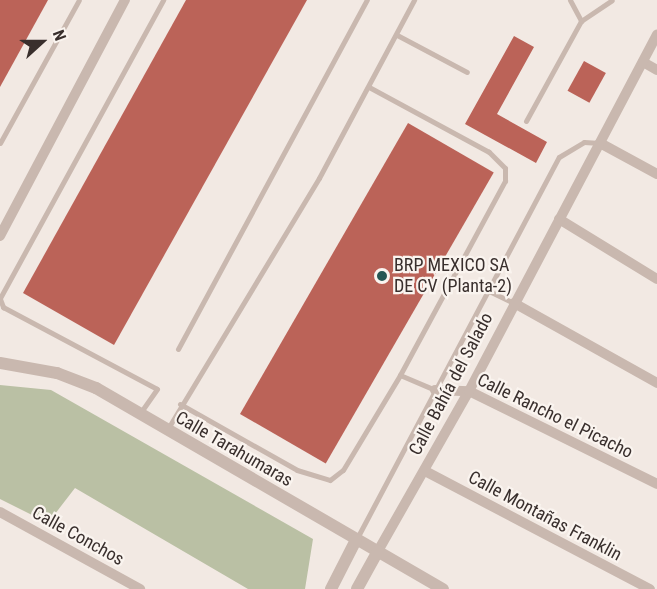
<!DOCTYPE html>
<html>
<head>
<meta charset="utf-8">
<style>
	body { margin:0 }
	#map { position:relative; width:657px; height:589px; overflow:hidden; background:#f2e9e3; font-family:"Roboto Condensed",sans-serif }
	div>[style] { position:absolute }
	.green>* { inset:0; background:#bac0a4 }
	.building>* { inset:0; background:#bb6358; transform-origin:0 0 }
	.service>* { height:5px; margin:-2.5px; padding:0 2.5px; transform-origin:2.5px; border-radius:2.5px; background:#c9b8af }
	.minor>* { height:10px; margin:-5px; padding:0 5px; transform-origin:5px; border-radius:5px; background:#c9b8af }
	.tertiary>* { height:12px; margin:-6px; padding:0 6px; transform-origin:6px; border-radius:6px; background:#c9b8af }
	.dots>* { width:16px; height:16px; translate:-50% -50%; box-sizing:border-box; border:3px solid #faf4ef; border-radius:50% }
	span { translate:-50% -50%; white-space:nowrap; text-align:center; line-height:1.15; -webkit-text-stroke:4.5px #faf4ef; paint-order:stroke }
	.poi-label { font-size:18px; color:#392f2d }
	.left { translate:0 -50%; text-align:left }
	.street-label { font-size:18px; color:#392f2d }
	.north { position:absolute; left:12px; top:12px; width:60px; height:60px; -webkit-text-stroke:4px #faf4ef; paint-order:stroke; rotate:69deg; font-size:16px; font-weight:700; line-height:24px; text-align:center; color:#392f2d }
	.north::after { content:''; display:block; margin:auto; width:21px; height:27px; background:#392f2d; clip-path:polygon(50% 0,100% 100%,50% 72%,0 100%) }
</style>
</head>
<body>
<div id="map">
	<div class="green">
		<i style="clip-path:polygon(0 385px,51px 390px,313px 539px,305px 589px,248px 589px,75px 488px,48px 523px,0 499px)"></i>
	</div>
	<div class="building">
		<i style="clip-path:polygon(0 0,48px 0,0 87px)"></i>
		<i style="clip-path:polygon(186px 0,307px 0,114px 345px,23px 293px)"></i>
		<i style="clip-path:polygon(514px 36px,534px 47px,497px 114px,547px 142px,536px 163px,465px 124px)"></i>
		<i style="left:584px;top:61px;width:25px;height:34px;rotate:29deg"></i>
		<i style="left:408px;top:123px;width:99px;height:336px;rotate:30deg"></i>
	</div>
	<div class="service">
		<i style="left:570px;top:0;width:24px;rotate:62deg"></i>
		<i style="left:397px;top:35px;width:79px;rotate:27.9deg"></i>
		<i style="left:526px;top:121px;width:114px;rotate:-61.2deg"></i>
		<i style="left:581px;top:21px;width:37px;rotate:-34deg"></i>
		<i style="left:0;top:143px;width:163px;rotate:-61.1deg"></i>
		<i style="left:489px;top:291px;width:28px;rotate:26deg"></i>
		<i style="left:0;top:298px;width:340px;rotate:-61.3deg"></i>
		<i style="left:0;top:299px;width:9px;rotate:69deg"></i>
		<i style="left:3px;top:307px;width:174px;rotate:28deg"></i>
		<i style="left:157px;top:389px;width:29px;rotate:125deg"></i>
		<i style="left:178px;top:349px;width:397px;rotate:-61.6deg"></i>
		<i style="left:400px;top:375px;width:38px;rotate:23deg"></i>
		<i style="left:180px;top:404px;width:134px;rotate:29.4deg"></i>
		<i style="left:297px;top:470px;width:34px;rotate:17deg"></i>
		<i style="left:330px;top:480px;width:16px;rotate:-38deg"></i>
		<i style="left:343px;top:470px;width:111px;rotate:-59deg"></i>
		<i style="left:400px;top:375px;width:221px;rotate:-61.6deg"></i>
		<i style="left:505px;top:181px;width:13px;rotate:-90deg"></i>
		<i style="left:505px;top:168px;width:23px;rotate:-135deg"></i>
		<i style="left:489px;top:152px;width:136px;rotate:-151.6deg"></i>
		<i style="left:167px;top:430px;width:294px;rotate:-58.9deg"></i>
		<i style="left:319px;top:178px;width:202px;rotate:-61.9deg"></i>
		<i style="left:356px;top:540px;width:433px;rotate:-62.1deg"></i>
		<i style="left:559px;top:157px;width:29px;rotate:-31deg"></i>
		<i style="left:584px;top:142px;width:16px;rotate:4deg"></i>
	</div>
	<div class="minor">
		<i style="left:643px;top:62px;width:16px;rotate:30deg"></i>
		<i style="left:600px;top:143px;width:65px;rotate:28.5deg"></i>
		<i style="left:559px;top:219px;width:115px;rotate:31.5deg"></i>
		<i style="left:0;top:236px;width:267px;rotate:-62.1deg"></i>
		<i style="left:514px;top:303px;width:164px;rotate:29.2deg"></i>
		<i style="left:435px;top:390px;width:34px;rotate:2deg"></i>
		<i style="left:469px;top:391px;width:210px;rotate:26.3deg"></i>
		<i style="left:425px;top:471px;width:254px;rotate:27.7deg"></i>
		<i style="left:0;top:512px;width:160px;rotate:28.8deg"></i>
		<i style="left:378px;top:551px;width:184px;rotate:-60.4deg"></i>
		<i style="left:469px;top:391px;width:403px;rotate:-62.2deg"></i>
	</div>
	<div class="tertiary">
		<i style="left:0;top:363px;width:58px;rotate:10deg"></i>
		<i style="left:57px;top:373px;width:42px;rotate:21deg"></i>
		<i style="left:96px;top:388px;width:401px;rotate:30.1deg"></i>
		<i style="left:331px;top:589px;width:55px;rotate:-63deg"></i>
		<i style="left:357px;top:589px;width:43px;rotate:-61.1deg"></i>
	</div>
	<div class="dots">
		<i style="left:382px;top:276px;background:#265754"></i>
	</div>
	<div class="poi-label">
		<span class="left" style="left:394px;top:276px">BRP MEXICO SA<br>DE CV (Planta-2)</span>
	</div>
	<div class="street-label">
		<span style="left:451px;top:384px;rotate:-62deg">Calle Bahía del Salado</span>
		<span style="left:555px;top:416px;rotate:26deg">Calle Rancho el Picacho</span>
		<span style="left:234px;top:449px;rotate:30deg">Calle Tarahumaras</span>
		<span style="left:545px;top:516px;rotate:28deg">Calle Montañas Franklin</span>
		<span style="left:78px;top:536px;rotate:29deg">Calle Conchos</span>
	</div>
	<div class="north">N</div>
</div>
</body>
</html>
